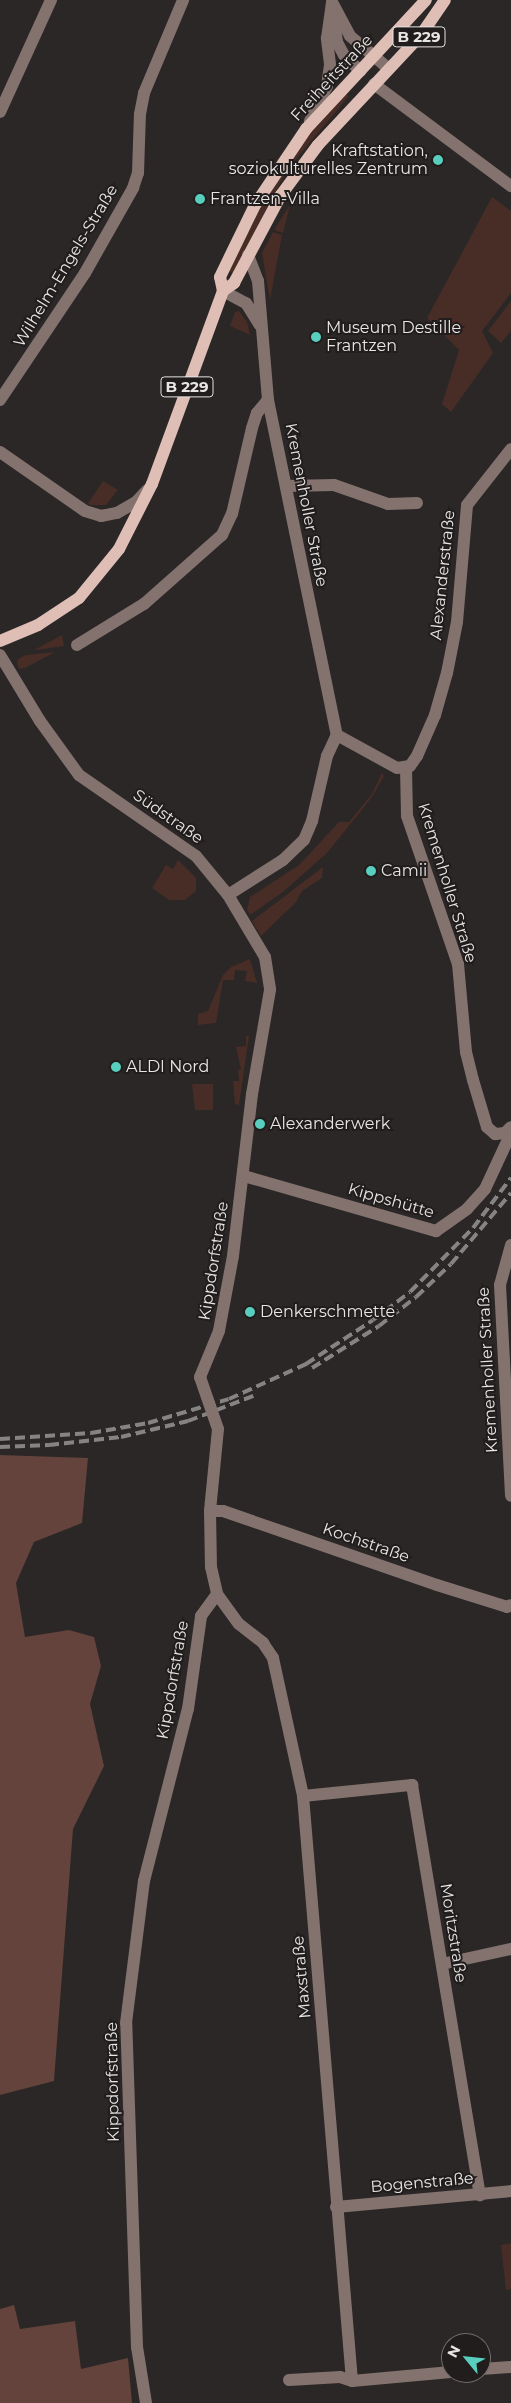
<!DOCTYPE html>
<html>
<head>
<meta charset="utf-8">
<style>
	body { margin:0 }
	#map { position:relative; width:511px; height:2403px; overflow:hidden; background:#2a2726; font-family:Montserrat,sans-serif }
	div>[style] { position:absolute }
	.green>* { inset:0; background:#472d26 }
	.forest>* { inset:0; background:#63433b }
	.minor>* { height:12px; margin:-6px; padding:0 6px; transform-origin:6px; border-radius:6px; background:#83726e }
	.major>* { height:12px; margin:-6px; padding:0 6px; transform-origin:6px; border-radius:6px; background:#dfbeb5 }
	.rail>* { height:4px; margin-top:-2px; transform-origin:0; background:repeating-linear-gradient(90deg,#868383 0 10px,transparent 0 15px) }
	.minor-bridge>* { height:12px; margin:-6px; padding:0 6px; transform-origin:6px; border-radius:6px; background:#83726e }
	.dots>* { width:14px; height:14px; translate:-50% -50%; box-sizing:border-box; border:2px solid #211d1c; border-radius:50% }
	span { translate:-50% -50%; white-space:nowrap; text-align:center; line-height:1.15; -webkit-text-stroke:4px #211d1c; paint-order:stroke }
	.shield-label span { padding:1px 4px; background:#211d1c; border:1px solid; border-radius:4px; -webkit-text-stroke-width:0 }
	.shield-label { font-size:15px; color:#e8e5e5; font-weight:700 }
	.street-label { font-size:16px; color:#e8e5e5 }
	.poi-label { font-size:16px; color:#e8e5e5 }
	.right { translate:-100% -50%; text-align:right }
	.left { translate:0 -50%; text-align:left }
	.north { position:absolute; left:441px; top:2333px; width:50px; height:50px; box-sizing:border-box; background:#211d1c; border:1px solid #716d6c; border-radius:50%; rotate:298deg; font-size:14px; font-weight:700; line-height:20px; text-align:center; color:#e8e5e5 }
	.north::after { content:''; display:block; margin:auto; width:18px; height:22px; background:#58cebf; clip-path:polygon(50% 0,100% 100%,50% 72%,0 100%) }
</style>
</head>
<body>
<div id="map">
	<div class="green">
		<i style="clip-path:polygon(346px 94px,349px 96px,287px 170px,233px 273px,229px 271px,261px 206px,307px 137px)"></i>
		<i style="clip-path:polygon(492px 197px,511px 211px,511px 293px,482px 331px,493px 353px,451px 412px,442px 404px,459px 350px,427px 318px)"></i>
		<i style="clip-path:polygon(290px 205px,283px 233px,274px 230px)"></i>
		<i style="clip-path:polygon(273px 232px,282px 235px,270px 300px,262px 253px)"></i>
		<i style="clip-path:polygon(511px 301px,511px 331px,501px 343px,488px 331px)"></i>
		<i style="clip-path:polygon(239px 311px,247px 322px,250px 335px,230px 326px,235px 312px)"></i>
		<i style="clip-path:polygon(103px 481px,118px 490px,106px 505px,90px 505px,88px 503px)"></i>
		<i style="clip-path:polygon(62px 635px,64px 646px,36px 650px,36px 649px)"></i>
		<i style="clip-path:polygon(55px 652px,25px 668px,19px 669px,17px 663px,18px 659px,26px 655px)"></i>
		<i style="clip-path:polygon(382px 773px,384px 776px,372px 797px,327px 853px,283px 892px,250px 915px,247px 910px,250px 897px,299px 865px,339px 822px,349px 822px,372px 794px)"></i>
		<i style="clip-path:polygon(178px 860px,196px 878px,196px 891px,185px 900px,169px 900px,152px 888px,166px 865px,173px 869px)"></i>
		<i style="clip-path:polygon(323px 867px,322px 878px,302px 891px,296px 902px,261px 936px,252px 921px)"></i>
		<i style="clip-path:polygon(250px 959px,257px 983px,245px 981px,247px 971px,235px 970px,234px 980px,223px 980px,216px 1023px,198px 1025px,198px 1014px,208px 1011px,223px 975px,231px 967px)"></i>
		<i style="clip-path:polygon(246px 1036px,249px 1036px,239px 1105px,235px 1104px,233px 1081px,239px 1081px,238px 1070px,241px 1070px,236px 1047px,246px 1046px)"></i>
		<i style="clip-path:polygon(192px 1084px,213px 1084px,213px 1110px,195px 1110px)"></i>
		<i style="clip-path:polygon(511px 2243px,511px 2289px,506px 2290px,501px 2245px)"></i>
	</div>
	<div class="forest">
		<i style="clip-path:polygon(0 1455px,88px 1458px,82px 1523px,34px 1542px,16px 1583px,25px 1637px,69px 1630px,94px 1637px,101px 1666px,90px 1704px,104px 1766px,73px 1829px,54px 2081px,0 2095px)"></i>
		<i style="clip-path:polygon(14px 2305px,20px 2329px,75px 2321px,81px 2369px,128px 2358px,132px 2403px,0 2403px,0 2309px)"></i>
	</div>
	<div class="minor">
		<i style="left:332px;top:2px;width:38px;rotate:62deg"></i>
		<i style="left:350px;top:36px;width:51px;rotate:40.2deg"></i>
		<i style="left:334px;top:20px;width:22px;rotate:82deg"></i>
		<i style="left:337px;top:42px;width:15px;rotate:62deg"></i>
		<i style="left:344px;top:55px;width:23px;rotate:45deg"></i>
		<i style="left:374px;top:84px;width:171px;rotate:36.7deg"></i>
		<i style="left:0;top:112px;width:123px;rotate:-65.5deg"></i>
		<i style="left:310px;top:121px;width:39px;rotate:-64deg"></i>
		<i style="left:327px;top:86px;width:22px;rotate:-82deg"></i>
		<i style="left:330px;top:64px;width:26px;rotate:-97deg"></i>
		<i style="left:327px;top:38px;width:35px;rotate:-82deg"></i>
		<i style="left:248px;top:255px;width:28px;rotate:69deg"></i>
		<i style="left:258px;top:281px;width:119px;rotate:85.2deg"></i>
		<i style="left:268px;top:400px;width:342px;rotate:78.4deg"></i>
		<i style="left:337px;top:735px;width:68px;rotate:28.8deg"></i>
		<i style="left:397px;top:768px;width:13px;rotate:-9deg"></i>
		<i style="left:410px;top:766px;width:12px;rotate:-55deg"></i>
		<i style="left:417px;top:756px;width:45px;rotate:-66.3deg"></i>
		<i style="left:435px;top:715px;width:44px;rotate:-74.1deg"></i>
		<i style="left:447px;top:673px;width:52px;rotate:-78.9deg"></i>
		<i style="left:457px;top:622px;width:117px;rotate:-85.1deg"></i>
		<i style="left:467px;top:505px;width:71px;rotate:-51.8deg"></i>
		<i style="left:223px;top:291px;width:26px;rotate:28deg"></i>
		<i style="left:246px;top:303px;width:26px;rotate:58deg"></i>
		<i style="left:0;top:400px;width:153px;rotate:-56.2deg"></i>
		<i style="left:85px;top:273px;width:98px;rotate:-60.5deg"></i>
		<i style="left:133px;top:188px;width:16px;rotate:-72deg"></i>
		<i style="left:138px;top:173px;width:59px;rotate:-88.1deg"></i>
		<i style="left:140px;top:114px;width:21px;rotate:-79deg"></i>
		<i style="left:144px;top:93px;width:101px;rotate:-67.2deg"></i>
		<i style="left:0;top:452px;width:103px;rotate:34.8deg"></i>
		<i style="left:85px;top:511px;width:17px;rotate:17deg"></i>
		<i style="left:101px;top:516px;width:16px;rotate:-11deg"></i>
		<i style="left:117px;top:513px;width:22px;rotate:-30deg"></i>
		<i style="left:136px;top:502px;width:16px;rotate:-47deg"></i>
		<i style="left:287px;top:486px;width:47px;rotate:-1.2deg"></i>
		<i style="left:334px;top:485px;width:57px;rotate:19.4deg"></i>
		<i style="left:388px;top:504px;width:29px;rotate:-2deg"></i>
		<i style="left:77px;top:645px;width:79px;rotate:-31.5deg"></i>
		<i style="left:144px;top:604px;width:104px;rotate:-41.5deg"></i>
		<i style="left:222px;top:535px;width:23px;rotate:-65deg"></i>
		<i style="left:232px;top:514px;width:88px;rotate:-76.9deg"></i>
		<i style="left:252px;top:428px;width:16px;rotate:-72deg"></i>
		<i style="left:257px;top:413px;width:17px;rotate:-50deg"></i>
		<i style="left:0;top:655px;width:77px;rotate:58.8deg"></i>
		<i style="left:40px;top:721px;width:67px;rotate:54.2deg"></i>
		<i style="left:79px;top:775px;width:142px;rotate:34.7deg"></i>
		<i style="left:196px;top:856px;width:50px;rotate:50.6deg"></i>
		<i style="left:228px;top:895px;width:72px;rotate:59.2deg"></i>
		<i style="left:265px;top:957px;width:33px;rotate:81deg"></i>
		<i style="left:270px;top:990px;width:106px;rotate:99.8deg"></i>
		<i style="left:252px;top:1094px;width:163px;rotate:96.7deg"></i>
		<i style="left:233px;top:1256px;width:76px;rotate:100.6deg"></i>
		<i style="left:219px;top:1331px;width:50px;rotate:112.4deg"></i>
		<i style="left:406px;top:768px;width:48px;rotate:88.8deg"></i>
		<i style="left:407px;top:816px;width:157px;rotate:71deg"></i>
		<i style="left:458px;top:964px;width:88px;rotate:84.8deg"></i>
		<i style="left:466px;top:1052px;width:29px;rotate:76deg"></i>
		<i style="left:473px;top:1080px;width:49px;rotate:73.4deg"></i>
		<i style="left:487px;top:1127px;width:11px;rotate:41deg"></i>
		<i style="left:495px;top:1134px;width:10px;rotate:-6deg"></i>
		<i style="left:505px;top:1133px;width:8px;rotate:-45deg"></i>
		<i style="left:228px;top:895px;width:65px;rotate:-32.5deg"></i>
		<i style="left:283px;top:860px;width:29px;rotate:-44deg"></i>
		<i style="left:304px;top:840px;width:21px;rotate:-67deg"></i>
		<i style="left:312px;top:821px;width:67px;rotate:-77deg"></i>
		<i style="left:327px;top:756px;width:23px;rotate:-65deg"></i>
		<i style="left:244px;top:1176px;width:200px;rotate:16deg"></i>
		<i style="left:436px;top:1231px;width:38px;rotate:-35deg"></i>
		<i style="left:467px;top:1209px;width:27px;rotate:-48deg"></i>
		<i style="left:485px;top:1189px;width:62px;rotate:-65.1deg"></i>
		<i style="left:511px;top:1245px;width:41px;rotate:105.4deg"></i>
		<i style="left:500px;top:1285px;width:211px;rotate:87deg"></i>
		<i style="left:218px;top:1429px;width:82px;rotate:95.6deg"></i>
		<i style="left:210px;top:1511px;width:56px;rotate:89deg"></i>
		<i style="left:211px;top:1567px;width:28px;rotate:77deg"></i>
		<i style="left:217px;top:1594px;width:37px;rotate:54deg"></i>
		<i style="left:239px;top:1624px;width:31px;rotate:38deg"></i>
		<i style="left:263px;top:1643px;width:18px;rotate:56deg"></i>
		<i style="left:273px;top:1658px;width:141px;rotate:77.7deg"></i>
		<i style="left:303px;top:1796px;width:587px;rotate:85.21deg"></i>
		<i style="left:210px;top:1511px;width:13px"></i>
		<i style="left:223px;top:1511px;width:226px;rotate:19.1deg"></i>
		<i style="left:437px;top:1585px;width:73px;rotate:17.4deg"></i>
		<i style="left:507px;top:1607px;width:4px;rotate:-27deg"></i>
		<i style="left:303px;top:1796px;width:110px;rotate:-5.8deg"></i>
		<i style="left:412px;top:1785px;width:416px;rotate:80.6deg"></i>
		<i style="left:442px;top:1964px;width:71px;rotate:-12.3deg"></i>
		<i style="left:336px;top:2207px;width:176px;rotate:-5.2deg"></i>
		<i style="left:481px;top:2369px;width:30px;rotate:-4deg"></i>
		<i style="left:289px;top:2380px;width:51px;rotate:-3.4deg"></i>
		<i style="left:340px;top:2377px;width:13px;rotate:18deg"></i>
		<i style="left:352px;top:2381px;width:99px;rotate:-5.2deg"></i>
		<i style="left:146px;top:2403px;width:57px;rotate:-99.1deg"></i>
		<i style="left:137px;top:2347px;width:324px;rotate:-91.9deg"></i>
		<i style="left:126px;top:2023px;width:143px;rotate:-82.8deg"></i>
		<i style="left:144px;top:1881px;width:178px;rotate:-75.7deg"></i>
		<i style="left:188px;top:1709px;width:94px;rotate:-82deg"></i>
		<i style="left:201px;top:1616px;width:27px;rotate:-54deg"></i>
	</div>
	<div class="major">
		<i style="left:223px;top:291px;width:14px;rotate:-36deg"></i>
		<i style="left:234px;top:283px;width:100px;rotate:-61.9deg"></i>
		<i style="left:281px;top:195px;width:62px;rotate:-53.5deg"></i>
		<i style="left:318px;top:145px;width:151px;rotate:-46.9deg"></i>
		<i style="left:421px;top:35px;width:42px;rotate:-55.6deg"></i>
		<i style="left:0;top:641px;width:41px;rotate:-22.8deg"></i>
		<i style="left:38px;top:625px;width:49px;rotate:-33.4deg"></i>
		<i style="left:79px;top:598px;width:63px;rotate:-50.8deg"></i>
		<i style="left:119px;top:549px;width:73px;rotate:-63.1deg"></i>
		<i style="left:152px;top:484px;width:206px;rotate:-69.8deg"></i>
		<i style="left:223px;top:291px;width:14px;rotate:-102deg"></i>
		<i style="left:220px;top:277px;width:80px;rotate:-64.1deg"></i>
		<i style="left:255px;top:205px;width:92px;rotate:-56.1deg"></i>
		<i style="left:306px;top:129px;width:176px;rotate:-47.1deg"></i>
	</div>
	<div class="rail">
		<i style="left:312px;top:1368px;width:79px;rotate:-32.1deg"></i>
		<i style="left:379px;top:1326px;width:47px;rotate:-38.1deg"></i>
		<i style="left:416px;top:1297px;width:48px;rotate:-43.3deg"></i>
		<i style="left:451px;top:1264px;width:93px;rotate:-49.8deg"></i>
		<i style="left:0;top:1439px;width:91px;rotate:-3.8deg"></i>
		<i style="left:91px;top:1433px;width:58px;rotate:-10deg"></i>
		<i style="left:148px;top:1423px;width:84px;rotate:-16.5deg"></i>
		<i style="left:229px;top:1399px;width:85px;rotate:-24.4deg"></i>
		<i style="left:306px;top:1364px;width:80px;rotate:-33.3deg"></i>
		<i style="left:373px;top:1320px;width:46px;rotate:-37.1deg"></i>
		<i style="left:410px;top:1292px;width:90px;rotate:-45.5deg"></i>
		<i style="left:473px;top:1228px;width:63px;rotate:-52.8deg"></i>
		<i style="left:0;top:1447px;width:49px;rotate:-2.3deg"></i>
		<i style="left:49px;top:1445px;width:72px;rotate:-6.3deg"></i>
		<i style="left:121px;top:1437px;width:69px;rotate:-13.4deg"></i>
		<i style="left:188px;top:1421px;width:70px;rotate:-21deg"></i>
	</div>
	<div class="minor-bridge">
		<i style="left:200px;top:1377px;width:55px;rotate:70.9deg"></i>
	</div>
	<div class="dots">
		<i style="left:438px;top:160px;background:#58cebf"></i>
		<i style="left:200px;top:199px;background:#58cebf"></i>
		<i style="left:316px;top:337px;background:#58cebf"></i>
		<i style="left:371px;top:871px;background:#58cebf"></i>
		<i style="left:116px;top:1067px;background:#58cebf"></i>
		<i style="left:260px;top:1124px;background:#58cebf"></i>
		<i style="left:250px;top:1312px;background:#58cebf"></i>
	</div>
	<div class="shield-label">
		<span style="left:419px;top:37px">B 229</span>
		<span style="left:187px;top:387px">B 229</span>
	</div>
	<div class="street-label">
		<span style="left:332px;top:78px;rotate:-47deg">Freiheitstraße</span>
		<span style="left:66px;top:266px;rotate:-59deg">Wilhelm-Engels-Straße</span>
		<span style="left:306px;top:505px;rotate:79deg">Kremenholler Straße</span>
		<span style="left:443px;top:575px;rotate:-84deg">Alexanderstraße</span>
		<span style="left:168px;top:817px;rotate:35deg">Südstraße</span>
		<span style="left:447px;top:883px;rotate:73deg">Kremenholler Straße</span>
		<span style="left:391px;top:1201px;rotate:16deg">Kippshütte</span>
		<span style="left:214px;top:1261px;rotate:-81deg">Kippdorfstraße</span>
		<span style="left:488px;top:1370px;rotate:-93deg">Kremenholler Straße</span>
		<span style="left:366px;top:1543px;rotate:19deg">Kochstraße</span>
		<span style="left:173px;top:1680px;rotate:-80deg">Kippdorfstraße</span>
		<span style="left:453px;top:1933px;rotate:81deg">Moritzstraße</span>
		<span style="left:302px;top:1977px;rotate:-95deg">Maxstraße</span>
		<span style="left:113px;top:2082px;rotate:-91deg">Kippdorfstraße</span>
		<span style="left:422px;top:2183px;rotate:-5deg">Bogenstraße</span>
	</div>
	<div class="poi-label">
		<span class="right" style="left:428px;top:160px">Kraftstation,<br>soziokulturelles Zentrum</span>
		<span class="left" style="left:210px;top:199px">Frantzen-Villa</span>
		<span class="left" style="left:326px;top:337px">Museum Destille<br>Frantzen</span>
		<span class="left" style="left:381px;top:871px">Camii</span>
		<span class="left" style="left:126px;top:1067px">ALDI Nord</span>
		<span class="left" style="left:270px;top:1124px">Alexanderwerk</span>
		<span class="left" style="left:260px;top:1312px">Denkerschmette</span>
	</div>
	<div class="north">N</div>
</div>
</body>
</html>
